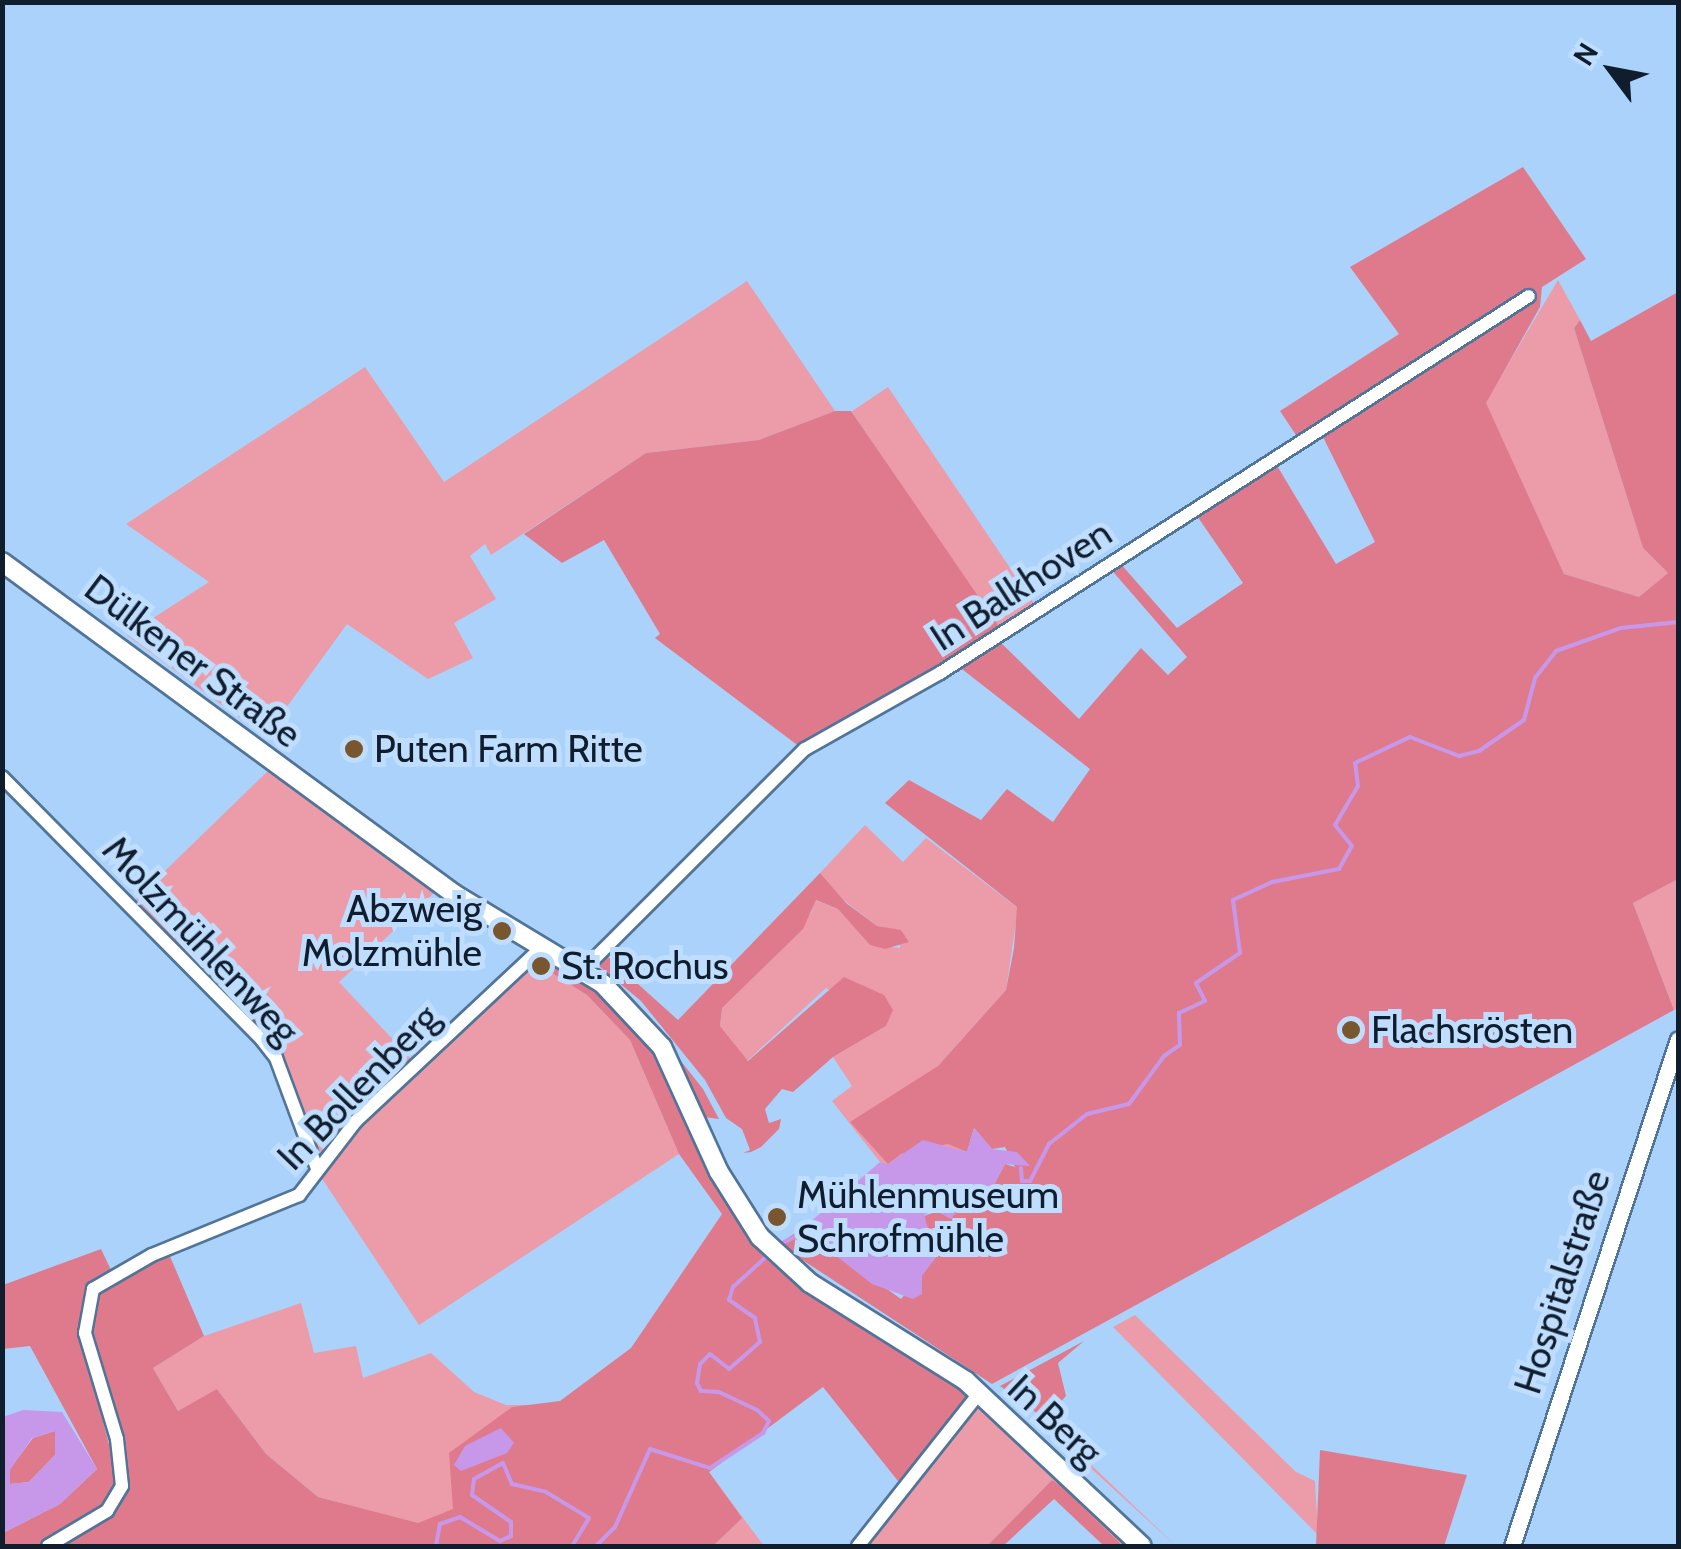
<!DOCTYPE html>
<html>
<head>
<meta charset="utf-8">
<style>
	body { margin:0 }
	#map { position:relative; width:1681px; height:1549px; overflow:hidden; background:#abd2fa; font-family:Cabin,sans-serif }
	div>[style] { position:absolute }
	.green>* { inset:0; background:#eb9ca8; transform-origin:0 0 }
	.forest>* { inset:0; background:#df7a8c }
	.water>* { inset:0; background:#c798ea }
	.stream>* { height:4px; margin:-2px; padding:0 2px; transform-origin:2px; border-radius:2px; background:#c798ea }
	.roads { filter:drop-shadow(2px 0 #517499) drop-shadow(-2px 0 #517499) drop-shadow(0 2px #517499) drop-shadow(0 -2px #517499) }
	.minor>* { height:12px; margin:-6px; padding:0 6px; transform-origin:6px; border-radius:6px; background:#fff }
	.tertiary>* { height:15px; margin:-7.5px; padding:0 7.5px; transform-origin:7.5px; border-radius:7.5px; background:#fff }
	.secondary>* { height:18px; margin:-9px; padding:0 9px; transform-origin:9px; border-radius:9px; background:#fff }
	.dots>* { width:28px; height:28px; translate:-50% -50%; box-sizing:border-box; border:5px solid #bfdeff; border-radius:50% }
	span { translate:-50% -50%; white-space:nowrap; text-align:center; line-height:1.15; -webkit-text-stroke:10px #bfdeff; paint-order:stroke }
	.street-label { font-size:38px; color:#0f1d2c }
	.poi-label { font-size:38px; color:#0f1d2c }
	.left { translate:0 -50%; text-align:left }
	.right { translate:-100% -50%; text-align:right }
	.frame { position:absolute; inset:0; border:5px solid #0f1d2c; pointer-events:none }
	.north { position:absolute; left:1561px; top:20px; width:100px; height:100px; -webkit-text-stroke:8px #bfdeff; paint-order:stroke; rotate:302deg; font-size:28px; font-weight:700; line-height:40px; text-align:center; color:#0f1d2c }
	.north::after { content:''; display:block; margin:auto; width:35px; height:45px; background:#0f1d2c; clip-path:polygon(50% 0,100% 100%,50% 72%,0 100%) }
</style>
</head>
<body>
<div id="map">
	<div class="green">
		<i style="clip-path:polygon(1558px 280px,1580px 320px,1574px 328px,1643px 548px,1668px 573px,1639px 597px,1564px 574px,1485px 403px)"></i>
		<i style="clip-path:polygon(747px 281px,835px 411px,759px 440px,646px 453px,491px 555px,485px 544px,470px 556px,496px 599px,454px 623px,473px 658px,428px 679px,347px 624px,265px 737px,127px 635px,209px 582px,126px 524px,365px 367px,444px 482px)"></i>
		<i style="left:888px;top:387px;width:263px;height:44px;rotate:56deg"></i>
		<i style="clip-path:polygon(269px 770px,438px 889px,339px 982px,413px 1061px,323px 1154px,315px 1153px,280px 1057px,136px 899px)"></i>
		<i style="clip-path:polygon(865px 825px,903px 862px,926px 838px,1018px 908px,1006px 990px,938px 1066px,979px 1198px,880px 1162px,832px 1101px,852px 1086px,833px 1057px,886px 1026px,826px 988px,747px 1061px,720px 1026px,722px 1008px,811px 913px,815px 900px,838px 909px,871px 945px,900px 948px,901px 931px,877px 926px,829px 889px,820px 873px)"></i>
		<i style="clip-path:polygon(1678px 879px,1678px 1009px,1674px 1010px,1633px 903px)"></i>
		<i style="clip-path:polygon(536px 963px,587px 995px,630px 1040px,679px 1154px,419px 1325px,319px 1174px,359px 1124px)"></i>
		<i style="clip-path:polygon(731px 1210px,902px 1486px,823px 1386px,709px 1472px,764px 1546px,713px 1546px,723px 1536px,511px 1522px,316px 1546px,344px 1504px,318px 1497px,266px 1454px,218px 1390px,178px 1411px,153px 1368px,204px 1336px,301px 1303px,314px 1353px,356px 1346px,363px 1378px,431px 1353px,474px 1392px,506px 1405px,562px 1405px,635px 1349px)"></i>
		<i style="clip-path:polygon(1135px 1315px,1296px 1472px,1315px 1481px,1318px 1535px,1113px 1327px)"></i>
		<i style="clip-path:polygon(981px 1401px,1134px 1546px,1123px 1546px,1052px 1480px,987px 1546px,862px 1546px)"></i>
		<i style="clip-path:polygon(1045px 1419px,1085px 1459px,1176px 1546px,1039px 1421px)"></i>
	</div>
	<div class="forest">
		<i style="clip-path:polygon(1523px 167px,1586px 259px,1542px 287px,1540px 307px,1486px 403px,1564px 574px,1639px 597px,1668px 573px,1643px 548px,1574px 328px,1580px 320px,1591px 341px,1678px 292px,1678px 879px,1633px 903px,1674px 1010px,992px 1384px,778px 1244px,802px 1229px,901px 1299px,936px 1257px,924px 1216px,989px 1194px,1005px 1164px,1015px 1167px,1005px 1147px,992px 1149px,974px 1128px,967px 1152px,948px 1144px,901px 1154px,888px 1164px,850px 1122px,938px 1066px,1006px 990px,1014px 948px,1017px 907px,885px 803px,909px 780px,981px 820px,1007px 789px,1053px 822px,1090px 769px,958px 666px,997px 639px,1079px 719px,1141px 648px,1168px 675px,1187px 657px,1109px 567px,1119px 562px,1177px 628px,1243px 583px,1195px 513px,1276px 464px,1336px 564px,1375px 542px,1323px 437px,1304px 447px,1280px 411px,1399px 334px,1350px 267px)"></i>
		<i style="clip-path:polygon(835px 411px,851px 411px,1000px 628px,800px 747px,655px 638px,660px 634px,604px 540px,562px 563px,524px 534px,646px 453px,759px 440px)"></i>
		<i style="clip-path:polygon(820px 873px,846px 903px,877px 926px,901px 930px,909px 942px,885px 949px,870px 945px,838px 909px,816px 900px,803px 929px,722px 1008px,720px 1026px,748px 1061px,844px 977px,884px 995px,893px 1010px,886px 1026px,833px 1057px,793px 1092px,782px 1089px,765px 1109px,769px 1123px,781px 1119px,779px 1129px,761px 1147px,751px 1152px,743px 1153px,750px 1150px,742px 1129px,726px 1118px,705px 1080px,641px 1001px,599px 966px,608px 957px,678px 1020px)"></i>
		<i style="clip-path:polygon(545px 958px,599px 987px,648px 1036px,752px 1238px,965px 1385px,972px 1396px,902px 1486px,823px 1387px,709px 1472px,742px 1518px,713px 1546px,57px 1546px,112px 1515px,124px 1498px,128px 1478px,126px 1452px,88px 1327px,92px 1302px,106px 1281px,169px 1254px,204px 1336px,153px 1368px,178px 1411px,217px 1389px,266px 1454px,318px 1497px,418px 1523px,453px 1509px,449px 1453px,512px 1407px,560px 1401px,631px 1348px,722px 1214px,679px 1154px,630px 1040px,587px 995px,536px 963px)"></i>
		<i style="clip-path:polygon(669px 1046px,703px 1089px,719px 1119px,704px 1117px)"></i>
		<i style="clip-path:polygon(101px 1249px,111px 1270px,83px 1301px,78px 1328px,118px 1478px,114px 1495px,103px 1509px,39px 1546px,3px 1546px,3px 1533px,60px 1504px,97px 1469px,30px 1346px,3px 1349px,3px 1285px)"></i>
		<i style="clip-path:polygon(1084px 1341px,1058px 1363px,1066px 1396px,1045px 1419px,1000px 1386px)"></i>
		<i style="clip-path:polygon(55px 1431px,55px 1455px,29px 1482px,10px 1484px,9px 1470px,33px 1438px)"></i>
		<i style="clip-path:polygon(1320px 1450px,1467px 1475px,1444px 1546px,1316px 1546px)"></i>
		<i style="clip-path:polygon(1052px 1480px,1061px 1486px,1123px 1546px,1104px 1546px,1054px 1499px,1003px 1546px,987px 1546px)"></i>
	</div>
	<div class="water">
		<i style="clip-path:polygon(974px 1128px,992px 1149px,1017px 1152px,1030px 1166px,1005px 1164px,989px 1194px,965px 1199px,951px 1219px,934px 1210px,924px 1215px,936px 1257px,922px 1276px,922px 1294px,913px 1299px,872px 1284px,802px 1229px,880px 1162px,888px 1164px,923px 1140px,967px 1152px)"></i>
		<i style="clip-path:polygon(evenodd,23px 1410px,62px 1412px,97px 1469px,60px 1504px,3px 1533px,3px 1417px,23px 1410px,55px 1431px,55px 1455px,29px 1482px,10px 1484px,10px 1470px,32px 1438px,55px 1431px)"></i>
		<i style="clip-path:polygon(501px 1428px,514px 1443px,507px 1453px,461px 1471px,454px 1465px,465px 1446px)"></i>
	</div>
	<div class="stream">
		<i style="left:1021px;top:1168px;width:13px;rotate:86deg"></i>
		<i style="left:1022px;top:1181px;width:8px"></i>
		<i style="left:1030px;top:1181px;width:42px;rotate:-62.8deg"></i>
		<i style="left:1049px;top:1144px;width:48px;rotate:-38.3deg"></i>
		<i style="left:1087px;top:1114px;width:43px;rotate:-13.4deg"></i>
		<i style="left:1129px;top:1104px;width:59px;rotate:-53.9deg"></i>
		<i style="left:1164px;top:1056px;width:19px;rotate:-35deg"></i>
		<i style="left:1180px;top:1045px;width:32px;rotate:-92deg"></i>
		<i style="left:1179px;top:1013px;width:29px;rotate:-25deg"></i>
		<i style="left:1205px;top:1001px;width:20px;rotate:-117deg"></i>
		<i style="left:1196px;top:983px;width:53px;rotate:-34.3deg"></i>
		<i style="left:1240px;top:953px;width:53px;rotate:-97.5deg"></i>
		<i style="left:1233px;top:900px;width:43px;rotate:-24.8deg"></i>
		<i style="left:1272px;top:882px;width:68px;rotate:-11deg"></i>
		<i style="left:1339px;top:869px;width:26px;rotate:-61deg"></i>
		<i style="left:1352px;top:846px;width:27px;rotate:-129deg"></i>
		<i style="left:1335px;top:825px;width:45px;rotate:-59.5deg"></i>
		<i style="left:1358px;top:786px;width:23px;rotate:-97deg"></i>
		<i style="left:1355px;top:763px;width:61px;rotate:-25.3deg"></i>
		<i style="left:1410px;top:737px;width:53px;rotate:21.2deg"></i>
		<i style="left:1459px;top:756px;width:21px;rotate:-14deg"></i>
		<i style="left:1479px;top:751px;width:55px;rotate:-34.6deg"></i>
		<i style="left:1524px;top:720px;width:43px;rotate:-75.3deg"></i>
		<i style="left:1535px;top:678px;width:34px;rotate:-52deg"></i>
		<i style="left:1556px;top:651px;width:69px;rotate:-19.5deg"></i>
		<i style="left:1621px;top:628px;width:57px;rotate:-6deg"></i>
		<i style="left:781px;top:1244px;width:29px;rotate:-27deg"></i>
		<i style="left:436px;top:1546px;width:22px;rotate:-80deg"></i>
		<i style="left:440px;top:1524px;width:21px;rotate:-19deg"></i>
		<i style="left:460px;top:1517px;width:47px;rotate:31deg"></i>
		<i style="left:500px;top:1541px;width:12px;rotate:-24deg"></i>
		<i style="left:511px;top:1536px;width:14px;rotate:-90deg"></i>
		<i style="left:511px;top:1522px;width:47px;rotate:-145.3deg"></i>
		<i style="left:472px;top:1495px;width:16px;rotate:-83deg"></i>
		<i style="left:474px;top:1479px;width:33px;rotate:-29deg"></i>
		<i style="left:503px;top:1463px;width:23px;rotate:67deg"></i>
		<i style="left:512px;top:1484px;width:35px;rotate:13deg"></i>
		<i style="left:546px;top:1492px;width:50px;rotate:31.2deg"></i>
		<i style="left:589px;top:1518px;width:33px;rotate:121deg"></i>
		<i style="left:596px;top:1546px;width:27px;rotate:-45deg"></i>
		<i style="left:615px;top:1527px;width:85px;rotate:-65.8deg"></i>
		<i style="left:650px;top:1449px;width:63px;rotate:17.6deg"></i>
		<i style="left:710px;top:1468px;width:64px;rotate:-33.4deg"></i>
		<i style="left:763px;top:1433px;width:13px;rotate:-63deg"></i>
		<i style="left:769px;top:1421px;width:16px;rotate:-137deg"></i>
		<i style="left:757px;top:1410px;width:42px;rotate:-154.7deg"></i>
		<i style="left:719px;top:1392px;width:18px;rotate:-177deg"></i>
		<i style="left:701px;top:1391px;width:9px;rotate:-117deg"></i>
		<i style="left:697px;top:1383px;width:19px;rotate:-81deg"></i>
		<i style="left:700px;top:1364px;width:14px;rotate:-45deg"></i>
		<i style="left:710px;top:1354px;width:24px;rotate:38deg"></i>
		<i style="left:729px;top:1369px;width:41px;rotate:-41.1deg"></i>
		<i style="left:760px;top:1342px;width:25px;rotate:-102deg"></i>
		<i style="left:755px;top:1318px;width:32px;rotate:-145deg"></i>
		<i style="left:729px;top:1300px;width:14px;rotate:-73deg"></i>
		<i style="left:733px;top:1287px;width:45px;rotate:-42.3deg"></i>
	</div>
	<div class="roads">
		<div class="minor">
			<i style="left:2px;top:777px;width:370px;rotate:45.3deg"></i>
			<i style="left:262px;top:1040px;width:23px;rotate:52deg"></i>
			<i style="left:276px;top:1058px;width:117px;rotate:69.6deg"></i>
			<i style="left:583px;top:970px;width:313px;rotate:-44.9deg"></i>
			<i style="left:805px;top:749px;width:155px;rotate:-29.4deg"></i>
			<i style="left:940px;top:673px;width:699px;rotate:-32.62deg"></i>
			<i style="left:48px;top:1546px;width:69px;rotate:-30.7deg"></i>
			<i style="left:107px;top:1511px;width:29px;rotate:-59deg"></i>
			<i style="left:122px;top:1486px;width:47px;rotate:-96.1deg"></i>
			<i style="left:117px;top:1439px;width:111px;rotate:-106.8deg"></i>
			<i style="left:85px;top:1333px;width:45px;rotate:-79.7deg"></i>
			<i style="left:93px;top:1289px;width:68px;rotate:-30deg"></i>
			<i style="left:152px;top:1255px;width:159px;rotate:-22.2deg"></i>
			<i style="left:299px;top:1195px;width:93px;rotate:-52.4deg"></i>
			<i style="left:356px;top:1121px;width:255px;rotate:-43.1deg"></i>
			<i style="left:858px;top:1546px;width:196px;rotate:-51.6deg"></i>
		</div>
		<div class="tertiary">
			<i style="left:1512px;top:1546px;width:533px;rotate:-71.87deg"></i>
		</div>
		<div class="secondary">
			<i style="left:2px;top:562px;width:561px;rotate:36.3deg"></i>
			<i style="left:454px;top:894px;width:174px;rotate:31.1deg"></i>
			<i style="left:603px;top:984px;width:86px;rotate:46.9deg"></i>
			<i style="left:662px;top:1047px;width:137px;rotate:65.5deg"></i>
			<i style="left:719px;top:1172px;width:77px;rotate:57.8deg"></i>
			<i style="left:760px;top:1237px;width:68px;rotate:42.6deg"></i>
			<i style="left:810px;top:1283px;width:184px;rotate:32.1deg"></i>
			<i style="left:966px;top:1381px;width:241px;rotate:43.2deg"></i>
		</div>
	</div>
	<div class="dots">
		<i style="left:354px;top:749px;background:#78562e"></i>
		<i style="left:502px;top:931px;background:#78562e"></i>
		<i style="left:541px;top:966px;background:#78562e"></i>
		<i style="left:1351px;top:1030px;background:#78562e"></i>
		<i style="left:777px;top:1217px;background:#78562e"></i>
	</div>
	<div class="street-label">
		<span style="left:1021px;top:585px;rotate:-33deg">In Balkhoven</span>
		<span style="left:193px;top:661px;rotate:37deg">Dülkener Straße</span>
		<span style="left:201px;top:940px;rotate:47deg">Molzmühlenweg</span>
		<span style="left:358px;top:1087px;rotate:-46deg">In Bollenberg</span>
		<span style="left:1562px;top:1282px;rotate:-72deg">Hospitalstraße</span>
		<span style="left:1055px;top:1420px;rotate:43deg">In Berg</span>
	</div>
	<div class="poi-label">
		<span class="left" style="left:374px;top:749px">Puten Farm Ritte</span>
		<span class="right" style="left:482px;top:931px">Abzweig<br>Molzmühle</span>
		<span class="left" style="left:561px;top:966px">St. Rochus</span>
		<span class="left" style="left:1371px;top:1030px">Flachsrösten</span>
		<span class="left" style="left:797px;top:1217px">Mühlenmuseum<br>Schrofmühle</span>
	</div>
	<div class="frame"></div>
	<div class="north">N</div>
</div>
</body>
</html>
